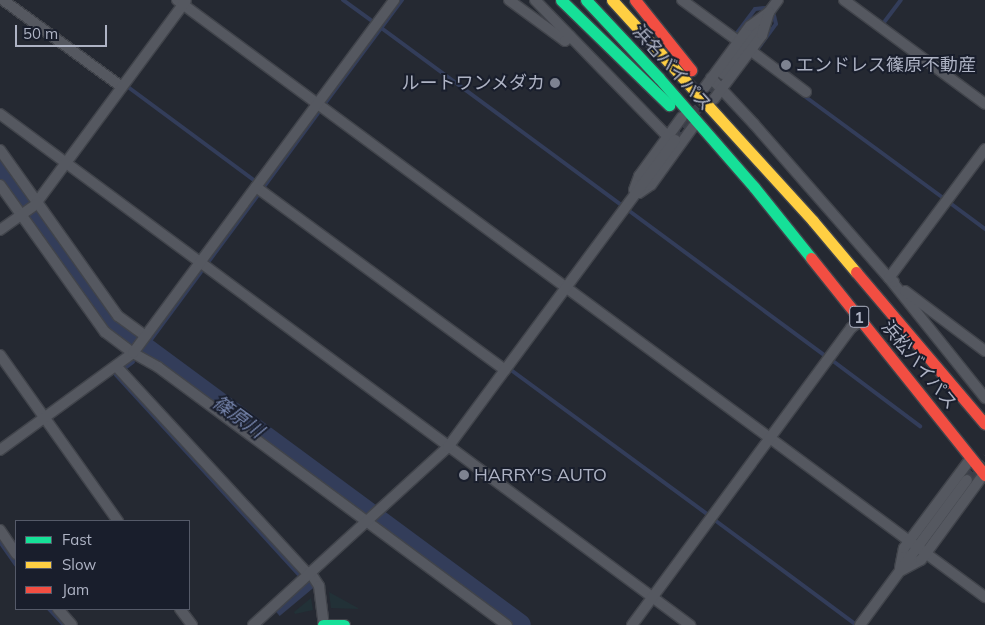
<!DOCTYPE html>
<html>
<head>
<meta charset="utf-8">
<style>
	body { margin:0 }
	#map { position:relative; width:985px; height:625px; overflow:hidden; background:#252932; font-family:Mulish,"Noto Sans JP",sans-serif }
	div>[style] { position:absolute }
	.green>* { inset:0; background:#223137 }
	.water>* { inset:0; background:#333d5a; transform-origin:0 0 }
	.stream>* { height:4px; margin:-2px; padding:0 2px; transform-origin:2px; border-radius:2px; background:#333d5a }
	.river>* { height:22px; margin:-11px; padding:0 11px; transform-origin:11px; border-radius:11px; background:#333d5a }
	.street-tunnel>* { height:10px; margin-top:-5px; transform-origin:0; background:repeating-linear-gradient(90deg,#3a3e48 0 10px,transparent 0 15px) }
	.roads { filter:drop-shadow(1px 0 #41444b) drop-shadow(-1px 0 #41444b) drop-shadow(0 1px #41444b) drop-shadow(0 -1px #41444b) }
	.street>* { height:10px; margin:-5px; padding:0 5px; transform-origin:5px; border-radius:5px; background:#555860 }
	.fast>* { height:11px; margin:-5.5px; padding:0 5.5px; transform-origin:5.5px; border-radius:5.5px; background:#16e098 }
	.slow>* { height:11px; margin:-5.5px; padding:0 5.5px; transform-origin:5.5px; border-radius:5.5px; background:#ffcf43 }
	.jam>* { height:11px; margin:-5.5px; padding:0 5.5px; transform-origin:5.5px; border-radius:5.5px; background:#f24e42 }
	.dots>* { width:14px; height:14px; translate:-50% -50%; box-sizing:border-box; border:2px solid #191e2c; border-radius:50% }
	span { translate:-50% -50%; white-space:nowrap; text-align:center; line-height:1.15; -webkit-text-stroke:4px #191e2c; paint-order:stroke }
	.shield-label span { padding:1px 4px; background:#191e2c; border:1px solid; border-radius:4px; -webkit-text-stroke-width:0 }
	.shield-label { font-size:16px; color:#aeb3c4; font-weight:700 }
	.poi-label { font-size:18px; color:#aeb3c4 }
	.left { translate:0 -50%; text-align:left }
	.right { translate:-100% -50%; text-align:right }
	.street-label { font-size:18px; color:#aeb3c4 }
	.water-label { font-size:19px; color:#7685ac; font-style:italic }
	.legend { position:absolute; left:15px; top:520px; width:175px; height:90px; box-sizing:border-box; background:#191e2c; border:1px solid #555a69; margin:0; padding:6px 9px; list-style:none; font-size:15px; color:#aeb3c4 }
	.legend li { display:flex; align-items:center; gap:10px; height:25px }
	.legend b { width:25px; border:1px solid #555a69 }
	.scale { position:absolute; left:15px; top:25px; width:92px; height:22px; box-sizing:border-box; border:2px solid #aeb3c4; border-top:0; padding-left:6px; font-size:15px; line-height:18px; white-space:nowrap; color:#aeb3c4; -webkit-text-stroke:4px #191e2c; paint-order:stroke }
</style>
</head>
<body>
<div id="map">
	<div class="green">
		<i style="clip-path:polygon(329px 592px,358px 608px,358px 609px,331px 608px)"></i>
		<i style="clip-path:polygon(311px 598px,313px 610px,295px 614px,294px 612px)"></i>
	</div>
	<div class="water">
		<i style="left:309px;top:581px;width:8px;height:45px;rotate:50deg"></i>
	</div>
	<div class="stream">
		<i style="left:343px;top:0;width:34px;rotate:36deg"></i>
		<i style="left:885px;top:21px;width:26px;rotate:-53deg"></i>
		<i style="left:380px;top:27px;width:300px;rotate:36.4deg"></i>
		<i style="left:737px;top:33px;width:30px;rotate:-53deg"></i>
		<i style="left:755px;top:9px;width:10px;rotate:-6deg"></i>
		<i style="left:757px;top:50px;width:32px;rotate:-54deg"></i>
		<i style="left:776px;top:24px;width:9px;rotate:-103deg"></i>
		<i style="left:128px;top:87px;width:158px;rotate:36.5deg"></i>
		<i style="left:803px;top:95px;width:174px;rotate:36.3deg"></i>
		<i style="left:326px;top:102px;width:127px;rotate:-53.3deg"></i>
		<i style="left:263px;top:188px;width:93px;rotate:-53.7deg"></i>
		<i style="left:950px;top:203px;width:44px;rotate:36.6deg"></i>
		<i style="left:628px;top:210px;width:245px;rotate:36.5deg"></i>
		<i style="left:209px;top:261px;width:82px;rotate:-53.4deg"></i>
		<i style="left:141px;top:353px;width:101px;rotate:-53.5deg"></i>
		<i style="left:833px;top:361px;width:109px;rotate:36.8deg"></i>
		<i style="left:125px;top:368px;width:10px;rotate:-37deg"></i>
		<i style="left:511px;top:370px;width:243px;rotate:36.3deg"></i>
		<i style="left:116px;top:375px;width:271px;rotate:47.5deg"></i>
		<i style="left:716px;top:521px;width:172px;rotate:36.5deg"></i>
		<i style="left:0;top:542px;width:28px;rotate:55deg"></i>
		<i style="left:49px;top:609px;width:22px;rotate:47deg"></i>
	</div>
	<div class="river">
		<i style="left:0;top:167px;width:191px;rotate:54.6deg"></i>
		<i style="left:111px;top:323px;width:508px;rotate:36.44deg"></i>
	</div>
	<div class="street-tunnel">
		<i style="left:675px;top:140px;width:82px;rotate:-54deg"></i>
		<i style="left:967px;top:480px;width:30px;rotate:-53deg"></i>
	</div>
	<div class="roads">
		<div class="street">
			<i style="left:3px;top:0;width:147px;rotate:36.2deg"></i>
			<i style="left:177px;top:0;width:1005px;rotate:36.46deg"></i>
			<i style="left:509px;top:0;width:69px;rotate:36.2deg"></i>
			<i style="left:565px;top:41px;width:7px;rotate:-45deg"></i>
			<i style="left:535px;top:0;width:191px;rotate:45.8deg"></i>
			<i style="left:682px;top:0;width:69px;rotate:36.2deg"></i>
			<i style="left:844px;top:0;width:175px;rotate:36.4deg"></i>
			<i style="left:750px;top:50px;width:70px;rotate:36.9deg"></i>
			<i style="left:723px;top:74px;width:92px;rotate:-53.4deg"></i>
			<i style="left:711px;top:78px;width:63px;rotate:46.9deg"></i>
			<i style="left:754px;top:124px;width:205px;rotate:48.8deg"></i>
			<i style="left:889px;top:278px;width:154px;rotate:51.3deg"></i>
			<i style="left:705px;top:87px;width:76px;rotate:-53.6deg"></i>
			<i style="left:750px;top:26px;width:24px;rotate:-36deg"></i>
			<i style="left:714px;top:99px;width:80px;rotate:-53.1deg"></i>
			<i style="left:762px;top:35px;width:24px;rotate:-73deg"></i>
			<i style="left:0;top:114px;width:859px;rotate:36.52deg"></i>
			<i style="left:0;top:150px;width:204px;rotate:54.6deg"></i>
			<i style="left:118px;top:316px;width:34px;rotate:36deg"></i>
			<i style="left:0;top:185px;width:181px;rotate:54.5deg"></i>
			<i style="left:105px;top:332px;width:35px;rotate:37deg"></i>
			<i style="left:133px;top:353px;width:29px;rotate:29deg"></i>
			<i style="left:158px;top:367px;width:434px;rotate:36.5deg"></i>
			<i style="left:256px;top:187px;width:309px;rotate:36.3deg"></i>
			<i style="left:634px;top:190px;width:15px;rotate:-70deg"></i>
			<i style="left:639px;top:176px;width:73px;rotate:-53.9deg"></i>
			<i style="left:639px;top:193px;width:14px;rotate:-34deg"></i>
			<i style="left:651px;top:185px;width:72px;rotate:-54.1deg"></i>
			<i style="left:37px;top:202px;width:250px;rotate:-53.5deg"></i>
			<i style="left:0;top:230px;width:47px;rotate:-35.4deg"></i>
			<i style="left:894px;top:282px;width:6px;rotate:-141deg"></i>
			<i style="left:889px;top:278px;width:161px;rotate:-53.3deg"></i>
			<i style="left:905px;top:291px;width:100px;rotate:36.9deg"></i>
			<i style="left:0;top:355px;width:204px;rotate:54.6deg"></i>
			<i style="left:116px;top:366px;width:283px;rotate:47.3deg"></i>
			<i style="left:0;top:450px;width:165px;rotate:-36.1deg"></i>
			<i style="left:133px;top:353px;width:439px;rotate:-53.5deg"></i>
			<i style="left:0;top:530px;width:29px;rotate:56deg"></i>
			<i style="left:900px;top:568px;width:20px;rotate:-79deg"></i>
			<i style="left:904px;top:548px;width:112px;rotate:-53.3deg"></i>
			<i style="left:902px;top:570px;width:21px;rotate:-28deg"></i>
			<i style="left:921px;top:560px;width:107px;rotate:-53.8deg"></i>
			<i style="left:310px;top:572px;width:17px;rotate:57deg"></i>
			<i style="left:319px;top:586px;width:39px;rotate:83deg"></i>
			<i style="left:58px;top:609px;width:21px;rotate:49deg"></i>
			<i style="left:180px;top:609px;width:20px;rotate:53deg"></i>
			<i style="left:253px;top:625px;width:264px;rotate:-42.4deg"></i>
			<i style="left:448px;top:447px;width:382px;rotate:-53.5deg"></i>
			<i style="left:632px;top:625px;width:369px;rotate:-53.6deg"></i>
			<i style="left:851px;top:328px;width:13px;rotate:-39deg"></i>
			<i style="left:860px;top:625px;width:180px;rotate:-53.6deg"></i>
		</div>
		<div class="fast">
			<i style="left:561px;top:0;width:151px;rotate:44.2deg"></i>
			<i style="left:586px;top:0;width:107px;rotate:46.9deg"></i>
			<i style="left:659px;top:78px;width:145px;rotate:48.9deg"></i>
			<i style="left:754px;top:187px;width:91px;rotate:51.2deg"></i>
			<i style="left:323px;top:625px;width:21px"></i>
		</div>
		<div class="slow">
			<i style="left:612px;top:0;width:299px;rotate:47.7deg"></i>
			<i style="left:813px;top:221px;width:67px;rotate:49.9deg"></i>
		</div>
		<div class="jam">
			<i style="left:635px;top:0;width:90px;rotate:51.3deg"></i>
			<i style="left:811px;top:258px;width:278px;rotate:51.3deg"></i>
			<i style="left:856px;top:272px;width:199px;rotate:49.7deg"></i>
		</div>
	</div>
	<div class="dots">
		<i style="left:786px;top:65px;background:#7e8391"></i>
		<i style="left:555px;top:83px;background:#7e8391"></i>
		<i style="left:464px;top:475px;background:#7e8391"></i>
	</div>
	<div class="shield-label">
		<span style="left:859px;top:317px">1</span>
	</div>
	<div class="poi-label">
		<span class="left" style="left:796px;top:65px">エンドレス篠原不動産</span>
		<span class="right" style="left:545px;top:83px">ルートワンメダカ</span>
		<span class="left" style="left:474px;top:475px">HARRY'S AUTO</span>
	</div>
	<div class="street-label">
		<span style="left:672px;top:68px;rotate:48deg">浜名バイパス</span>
		<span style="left:919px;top:365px;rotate:51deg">浜松バイパス</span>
	</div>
	<div class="water-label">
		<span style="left:238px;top:417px;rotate:36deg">篠原川</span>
	</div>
	<ul class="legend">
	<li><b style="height:6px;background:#16e098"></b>Fast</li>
	<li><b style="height:6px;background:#ffcf43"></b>Slow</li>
	<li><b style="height:6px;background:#f24e42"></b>Jam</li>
	</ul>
	<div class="scale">50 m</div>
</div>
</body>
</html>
